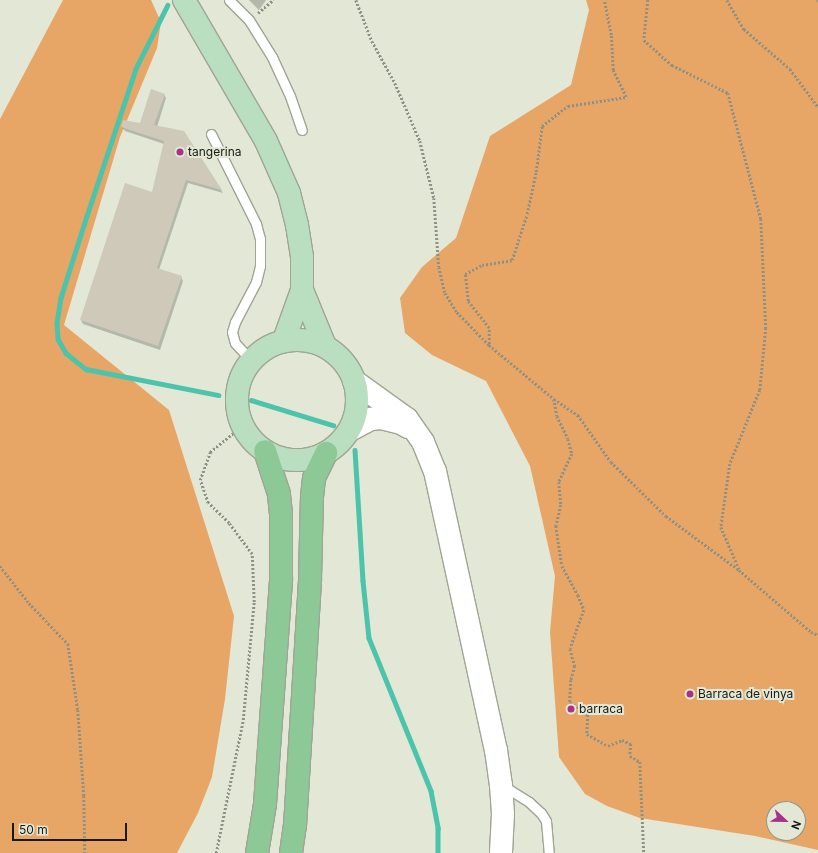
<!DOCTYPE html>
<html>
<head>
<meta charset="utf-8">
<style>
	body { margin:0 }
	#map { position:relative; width:818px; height:853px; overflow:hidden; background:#e2e7d6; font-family:Inter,sans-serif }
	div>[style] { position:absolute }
	.green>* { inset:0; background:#e7a666 }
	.shadow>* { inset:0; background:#0003 }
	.stream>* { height:4.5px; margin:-2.25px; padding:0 2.25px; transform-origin:2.25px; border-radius:2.25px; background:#4bc4ab }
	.building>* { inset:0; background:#cec9b8 }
	.path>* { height:2.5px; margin-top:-1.25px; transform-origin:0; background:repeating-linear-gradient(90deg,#8d9185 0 2px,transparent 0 4px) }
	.roads { filter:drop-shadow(1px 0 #a0a494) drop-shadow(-1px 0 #a0a494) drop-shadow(0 1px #a0a494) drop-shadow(0 -1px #a0a494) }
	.service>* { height:9px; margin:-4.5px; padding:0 4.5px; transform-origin:4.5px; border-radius:4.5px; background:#fff }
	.tertiary>* { height:22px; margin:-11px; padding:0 11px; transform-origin:11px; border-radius:11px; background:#fff }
	.primary>* { height:22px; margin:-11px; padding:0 11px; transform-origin:11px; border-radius:11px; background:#badfc0 }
	.primary>.ring { margin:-11px; padding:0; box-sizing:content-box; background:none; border:22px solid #badfc0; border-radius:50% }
	.motorway>* { height:22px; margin:-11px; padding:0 11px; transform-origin:11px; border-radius:11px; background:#8cc996 }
	.dots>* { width:11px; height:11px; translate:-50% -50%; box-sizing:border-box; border:2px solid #e2e7d6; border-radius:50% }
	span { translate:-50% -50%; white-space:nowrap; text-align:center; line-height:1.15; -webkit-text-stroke:4px #e2e7d6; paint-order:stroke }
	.poi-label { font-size:12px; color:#181a14 }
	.left { translate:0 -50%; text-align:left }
	.north { position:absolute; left:766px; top:801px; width:40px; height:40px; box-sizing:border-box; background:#e2e7d6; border:1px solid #919588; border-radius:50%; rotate:112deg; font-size:11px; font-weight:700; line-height:16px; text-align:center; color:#181a14 }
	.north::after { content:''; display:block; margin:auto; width:14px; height:18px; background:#a7328a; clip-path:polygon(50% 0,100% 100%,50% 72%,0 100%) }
	.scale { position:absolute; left:12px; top:823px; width:115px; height:18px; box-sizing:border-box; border:2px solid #181a14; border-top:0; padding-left:5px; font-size:12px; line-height:14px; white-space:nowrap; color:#181a14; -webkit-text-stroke:3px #e2e7d6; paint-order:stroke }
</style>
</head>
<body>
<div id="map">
	<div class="green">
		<i style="clip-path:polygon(63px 0,151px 0,161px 22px,157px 48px,120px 137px,64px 325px,169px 410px,234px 616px,225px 699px,212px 777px,198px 813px,177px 853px,0 853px,0 119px)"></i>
		<i style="clip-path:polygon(evenodd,586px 0,818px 0,818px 850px,755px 836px,640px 818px,607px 806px,585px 794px,559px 757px,550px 632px,555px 576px,530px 466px,486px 381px,432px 355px,405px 333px,400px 298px,422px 267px,456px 238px,490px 136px,571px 85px,589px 10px,586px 0,774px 809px,798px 809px,798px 833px,774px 833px,774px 809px)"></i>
	</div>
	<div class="shadow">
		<i style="clip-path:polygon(249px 0,266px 0,259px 10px)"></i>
		<i style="clip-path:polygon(164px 94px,166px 98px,157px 127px,184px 132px,223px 193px,188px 183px,159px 270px,181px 277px,183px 281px,160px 350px,83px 324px,81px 320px,153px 193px,164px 144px,125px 131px,122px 127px,140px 124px)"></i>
	</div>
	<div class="stream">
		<i style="left:168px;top:5px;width:72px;rotate:116.6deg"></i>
		<i style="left:136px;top:69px;width:155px;rotate:108.4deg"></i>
		<i style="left:87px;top:216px;width:86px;rotate:107.6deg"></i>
		<i style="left:61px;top:298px;width:25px;rotate:99deg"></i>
		<i style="left:57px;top:323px;width:16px;rotate:86deg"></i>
		<i style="left:58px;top:339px;width:16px;rotate:60deg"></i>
		<i style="left:66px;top:353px;width:26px;rotate:39deg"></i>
		<i style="left:86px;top:369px;width:135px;rotate:11.1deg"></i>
		<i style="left:251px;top:400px;width:86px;rotate:17deg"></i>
		<i style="left:355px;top:450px;width:131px;rotate:86.5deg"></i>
		<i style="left:363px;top:581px;width:57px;rotate:84deg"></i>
		<i style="left:369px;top:638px;width:165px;rotate:67.9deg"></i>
		<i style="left:431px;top:791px;width:38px;rotate:79deg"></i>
		<i style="left:438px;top:828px;width:25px;rotate:90deg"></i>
	</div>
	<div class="building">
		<i style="clip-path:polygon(151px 89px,165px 94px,154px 125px,184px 131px,222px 190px,186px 180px,157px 268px,182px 276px,158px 346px,80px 320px,125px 183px,152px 192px,164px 141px,121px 127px,123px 120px,140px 123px)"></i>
	</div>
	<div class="path">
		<i style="left:356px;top:0;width:44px;rotate:68.7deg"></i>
		<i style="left:372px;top:41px;width:48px;rotate:61.3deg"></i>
		<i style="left:395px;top:83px;width:63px;rotate:66.7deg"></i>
		<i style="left:420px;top:141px;width:59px;rotate:76.2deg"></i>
		<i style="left:434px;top:198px;width:69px;rotate:85.9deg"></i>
		<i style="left:439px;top:267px;width:27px;rotate:77deg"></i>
		<i style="left:445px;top:293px;width:22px;rotate:58deg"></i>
		<i style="left:457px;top:312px;width:46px;rotate:45.9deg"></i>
		<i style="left:489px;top:345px;width:85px;rotate:39.7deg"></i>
		<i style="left:554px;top:399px;width:29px;rotate:34deg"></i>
		<i style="left:578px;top:415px;width:57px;rotate:54.9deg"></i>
		<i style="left:611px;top:462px;width:77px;rotate:44.5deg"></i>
		<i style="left:666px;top:516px;width:91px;rotate:36.5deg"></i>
		<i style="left:739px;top:570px;width:95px;rotate:40.7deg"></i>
		<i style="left:811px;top:632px;width:8px;rotate:23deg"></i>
		<i style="left:648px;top:0;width:40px;rotate:95.7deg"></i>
		<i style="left:644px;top:40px;width:38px;rotate:42deg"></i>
		<i style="left:672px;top:65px;width:63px;rotate:26.6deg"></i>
		<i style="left:728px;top:93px;width:130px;rotate:75.3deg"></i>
		<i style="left:761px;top:219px;width:109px;rotate:87.4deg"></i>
		<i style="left:766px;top:328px;width:62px;rotate:95.5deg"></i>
		<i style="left:760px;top:390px;width:80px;rotate:112.1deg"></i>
		<i style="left:730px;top:464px;width:64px;rotate:98.1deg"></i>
		<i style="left:721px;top:527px;width:46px;rotate:66.8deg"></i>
		<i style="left:727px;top:0;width:34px;rotate:60deg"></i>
		<i style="left:744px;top:29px;width:61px;rotate:41deg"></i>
		<i style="left:790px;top:69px;width:47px;rotate:53.6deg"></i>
		<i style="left:817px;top:0;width:1px;rotate:45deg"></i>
		<i style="left:258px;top:13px;width:20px;rotate:-41deg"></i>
		<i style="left:489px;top:344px;width:16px;rotate:-90deg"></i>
		<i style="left:489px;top:328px;width:34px;rotate:-128deg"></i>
		<i style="left:468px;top:301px;width:27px;rotate:-96deg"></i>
		<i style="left:465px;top:274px;width:19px;rotate:-28deg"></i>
		<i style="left:482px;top:265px;width:30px;rotate:-9deg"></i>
		<i style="left:512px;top:260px;width:48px;rotate:-71.9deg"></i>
		<i style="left:527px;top:214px;width:43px;rotate:-77.9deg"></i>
		<i style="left:536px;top:172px;width:46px;rotate:-82.6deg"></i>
		<i style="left:542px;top:126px;width:33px;rotate:-38deg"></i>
		<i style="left:568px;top:106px;width:59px;rotate:-8.8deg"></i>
		<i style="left:626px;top:97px;width:30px;rotate:-116deg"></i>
		<i style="left:613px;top:70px;width:35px;rotate:-93deg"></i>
		<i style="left:611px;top:35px;width:36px;rotate:-101deg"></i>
		<i style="left:554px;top:399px;width:17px;rotate:80deg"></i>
		<i style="left:557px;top:416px;width:25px;rotate:64deg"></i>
		<i style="left:568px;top:439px;width:16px;rotate:75deg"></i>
		<i style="left:572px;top:454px;width:31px;rotate:115deg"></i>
		<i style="left:559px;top:482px;width:23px;rotate:85deg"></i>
		<i style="left:561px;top:505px;width:22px;rotate:103deg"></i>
		<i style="left:556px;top:526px;width:40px;rotate:81.5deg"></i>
		<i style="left:562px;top:566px;width:33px;rotate:61deg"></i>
		<i style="left:578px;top:595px;width:16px;rotate:68deg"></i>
		<i style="left:584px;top:610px;width:41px;rotate:109.7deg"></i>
		<i style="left:570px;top:649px;width:18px;rotate:74deg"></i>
		<i style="left:575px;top:666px;width:15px;rotate:106deg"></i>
		<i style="left:571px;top:680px;width:22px;rotate:93deg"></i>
		<i style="left:570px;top:702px;width:22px;rotate:36deg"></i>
		<i style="left:588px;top:715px;width:19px;rotate:93deg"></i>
		<i style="left:587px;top:734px;width:24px;rotate:30deg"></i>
		<i style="left:608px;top:746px;width:15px;rotate:-23deg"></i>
		<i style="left:622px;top:740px;width:10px;rotate:24deg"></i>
		<i style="left:631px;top:744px;width:12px;rotate:95deg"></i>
		<i style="left:630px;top:756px;width:12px;rotate:31deg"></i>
		<i style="left:640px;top:762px;width:91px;rotate:87.5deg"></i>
		<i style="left:0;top:566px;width:47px;rotate:51.9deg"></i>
		<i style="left:29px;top:603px;width:57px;rotate:46.4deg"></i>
		<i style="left:68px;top:644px;width:67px;rotate:81.4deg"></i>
		<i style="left:78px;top:710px;width:86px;rotate:86deg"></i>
		<i style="left:84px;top:796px;width:57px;rotate:89deg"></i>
		<i style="left:216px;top:853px;width:136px;rotate:-78.5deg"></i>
		<i style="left:243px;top:720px;width:119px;rotate:-84.7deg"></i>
		<i style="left:254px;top:602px;width:48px;rotate:-92.4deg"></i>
		<i style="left:252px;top:554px;width:39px;rotate:-127deg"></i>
		<i style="left:229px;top:523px;width:29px;rotate:-136deg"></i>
		<i style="left:208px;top:503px;width:24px;rotate:-109deg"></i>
		<i style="left:200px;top:480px;width:30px;rotate:-70deg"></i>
		<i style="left:210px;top:452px;width:41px;rotate:-39.1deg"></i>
	</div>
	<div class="roads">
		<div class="service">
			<i style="left:229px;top:0;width:28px;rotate:45deg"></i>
			<i style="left:249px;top:20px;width:44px;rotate:58.1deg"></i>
			<i style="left:272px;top:57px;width:43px;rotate:65.2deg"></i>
			<i style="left:290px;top:96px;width:36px;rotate:71deg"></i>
			<i style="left:211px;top:134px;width:101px;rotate:63.4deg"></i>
			<i style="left:256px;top:224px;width:16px;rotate:75deg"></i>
			<i style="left:260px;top:239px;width:27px;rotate:90deg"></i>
			<i style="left:260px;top:266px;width:16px;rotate:104deg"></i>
			<i style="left:256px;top:282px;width:45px;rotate:117.7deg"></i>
			<i style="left:235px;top:322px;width:10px;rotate:107deg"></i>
			<i style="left:232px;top:332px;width:11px;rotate:75deg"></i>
			<i style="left:235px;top:343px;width:23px;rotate:47deg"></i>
			<i style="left:502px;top:785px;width:32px;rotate:32deg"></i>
			<i style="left:529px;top:802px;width:16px;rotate:43deg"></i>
			<i style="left:541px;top:813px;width:9px;rotate:58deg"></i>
			<i style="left:546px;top:821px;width:32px;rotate:85deg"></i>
		</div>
		<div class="tertiary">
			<i style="left:354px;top:381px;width:65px;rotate:35.6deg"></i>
			<i style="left:407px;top:419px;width:28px;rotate:55deg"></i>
			<i style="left:423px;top:442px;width:31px;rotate:68deg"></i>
			<i style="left:435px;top:471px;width:286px;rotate:77.7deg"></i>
			<i style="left:496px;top:750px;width:35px;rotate:82deg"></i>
			<i style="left:501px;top:785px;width:29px;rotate:86deg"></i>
			<i style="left:503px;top:814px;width:39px;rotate:93deg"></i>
			<i style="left:350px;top:430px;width:24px;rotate:-28deg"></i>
			<i style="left:371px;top:419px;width:10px;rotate:-6deg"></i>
			<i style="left:381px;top:418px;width:21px;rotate:14deg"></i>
			<i style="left:401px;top:423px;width:8px;rotate:30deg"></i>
		</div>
		<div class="primary">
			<i style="left:184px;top:0;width:163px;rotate:59.8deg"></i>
			<i style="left:266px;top:141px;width:57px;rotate:66.1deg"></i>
			<i style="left:289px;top:193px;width:33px;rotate:76deg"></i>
			<i style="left:297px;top:225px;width:32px;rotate:81deg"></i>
			<i style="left:302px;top:257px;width:33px;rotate:90deg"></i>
			<i style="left:302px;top:290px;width:53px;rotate:109.8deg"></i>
			<i style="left:302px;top:290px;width:61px;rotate:67.7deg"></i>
			<i class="ring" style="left:237px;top:340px;width:98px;height:98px"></i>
		</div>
		<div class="motorway">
			<i style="left:257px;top:853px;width:50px;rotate:-80.7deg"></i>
			<i style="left:265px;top:804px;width:226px;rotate:-85.9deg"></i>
			<i style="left:281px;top:579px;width:65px;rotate:-90deg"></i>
			<i style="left:281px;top:514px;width:20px;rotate:-96deg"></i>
			<i style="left:279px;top:494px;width:45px;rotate:-108deg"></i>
			<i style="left:291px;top:853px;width:27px;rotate:-82deg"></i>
			<i style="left:295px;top:826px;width:248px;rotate:-86.5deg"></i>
			<i style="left:310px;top:578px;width:81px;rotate:-88.6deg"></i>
			<i style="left:312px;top:497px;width:19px;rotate:-84deg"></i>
			<i style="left:314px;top:478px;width:28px;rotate:-64deg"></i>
		</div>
	</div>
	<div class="dots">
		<i style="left:180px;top:152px;background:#a7328a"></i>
		<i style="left:690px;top:694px;background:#a7328a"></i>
		<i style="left:571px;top:709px;background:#a7328a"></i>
	</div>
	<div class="poi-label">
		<span class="left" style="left:188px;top:152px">tangerina</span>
		<span class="left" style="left:698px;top:694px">Barraca de vinya</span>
		<span class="left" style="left:579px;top:709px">barraca</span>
	</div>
	<div class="north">N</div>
	<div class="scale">50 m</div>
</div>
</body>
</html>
